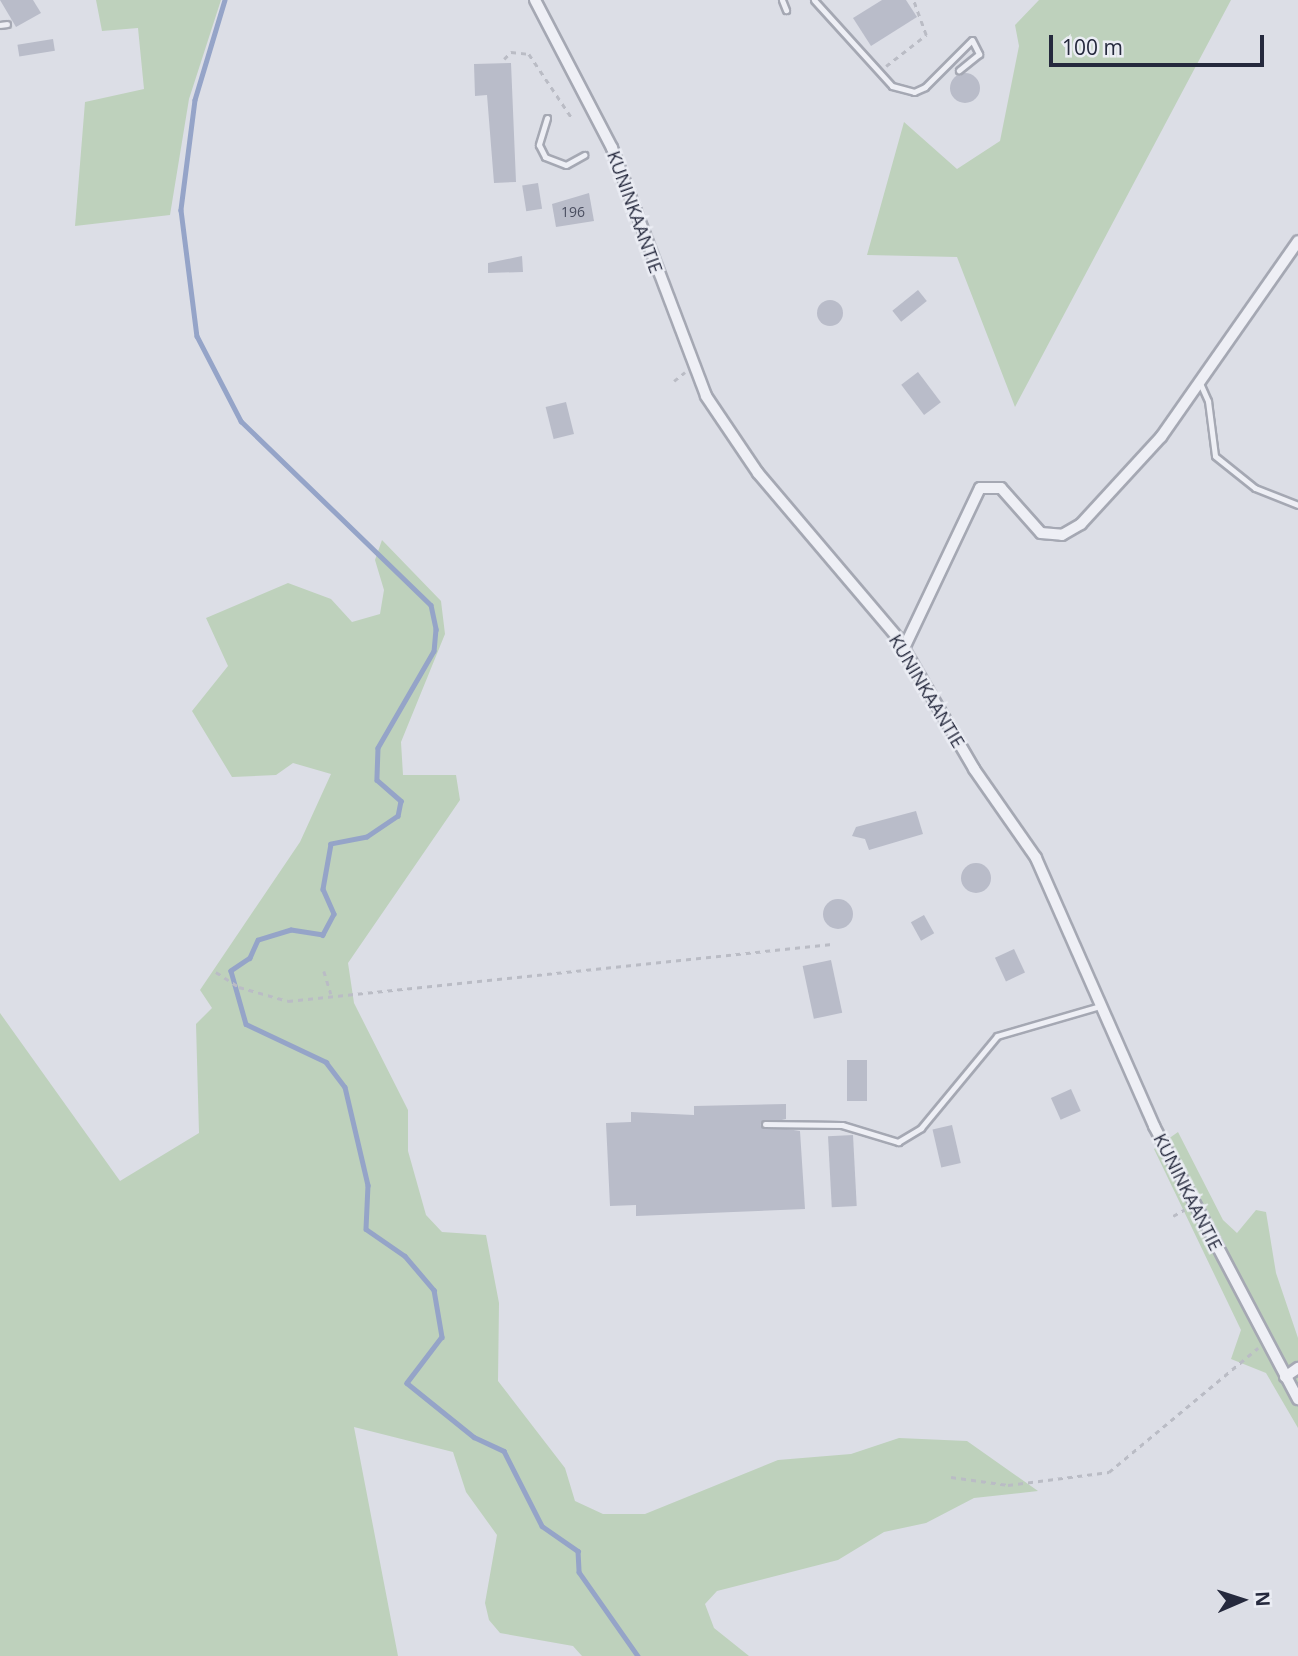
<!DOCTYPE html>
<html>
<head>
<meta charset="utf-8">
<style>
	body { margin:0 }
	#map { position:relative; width:1298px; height:1656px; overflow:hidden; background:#dcdee6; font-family:"Open Sans",sans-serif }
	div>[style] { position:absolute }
	.green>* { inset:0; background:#bed1bc }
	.stream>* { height:4.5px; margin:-2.25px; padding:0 2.25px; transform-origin:2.25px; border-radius:2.25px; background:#95a4c8 }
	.building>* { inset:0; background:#b9bcc9; transform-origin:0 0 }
	.round { border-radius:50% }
	.path>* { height:2.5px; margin-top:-1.25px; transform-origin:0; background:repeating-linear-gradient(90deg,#babcc5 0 5px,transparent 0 10px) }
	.roads { filter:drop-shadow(2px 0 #a5a8b3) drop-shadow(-2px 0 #a5a8b3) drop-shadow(0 2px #a5a8b3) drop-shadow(0 -2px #a5a8b3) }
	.lane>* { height:5px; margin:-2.5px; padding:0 2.5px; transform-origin:2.5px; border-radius:2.5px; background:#eeeff5 }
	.street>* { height:10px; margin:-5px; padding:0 5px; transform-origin:5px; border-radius:5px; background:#eeeff5 }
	span { translate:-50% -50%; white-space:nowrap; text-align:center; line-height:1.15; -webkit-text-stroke:5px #ebedf4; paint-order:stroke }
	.number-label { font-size:14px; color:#4a4e60 }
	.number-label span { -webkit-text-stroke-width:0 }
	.street-label { font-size:18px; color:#25293d }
	.north { position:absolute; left:1207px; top:1565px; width:70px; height:70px; -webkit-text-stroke:5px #ebedf4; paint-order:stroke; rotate:87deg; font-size:19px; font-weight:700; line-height:28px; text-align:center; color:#25293d }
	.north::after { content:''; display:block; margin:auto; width:24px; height:32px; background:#25293d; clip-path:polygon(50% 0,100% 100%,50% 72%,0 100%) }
	.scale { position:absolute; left:1049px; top:35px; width:215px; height:32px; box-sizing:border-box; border:4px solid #25293d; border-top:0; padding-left:9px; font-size:21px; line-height:24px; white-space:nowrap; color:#25293d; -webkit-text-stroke:5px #ebedf4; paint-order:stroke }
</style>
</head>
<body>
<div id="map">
	<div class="green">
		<i style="clip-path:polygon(96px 0,221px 0,189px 99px,170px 215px,75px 226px,85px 102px,144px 89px,138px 28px,102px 31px)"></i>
		<i style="clip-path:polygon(1039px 0,1231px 0,1015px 407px,957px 257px,867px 255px,904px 122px,957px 169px,1000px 141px,1019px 46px,1015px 25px)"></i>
		<i style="clip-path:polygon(382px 540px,441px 601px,445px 634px,401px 742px,403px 775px,456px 775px,460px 800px,348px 963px,354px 1003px,408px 1110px,408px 1151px,426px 1215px,442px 1232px,486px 1235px,499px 1303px,498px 1381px,565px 1468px,575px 1501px,603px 1514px,645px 1514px,778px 1460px,851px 1454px,899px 1438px,967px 1441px,1038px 1491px,974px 1498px,926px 1523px,884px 1532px,838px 1560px,717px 1591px,705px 1604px,714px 1628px,749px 1656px,582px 1656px,573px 1646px,500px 1633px,489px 1620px,485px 1603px,497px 1535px,466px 1492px,453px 1452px,354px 1427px,398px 1656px,0 1656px,0 1013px,120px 1181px,199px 1133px,196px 1024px,212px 1008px,200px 990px,300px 842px,331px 774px,293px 763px,276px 775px,232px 777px,192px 711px,228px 666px,206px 618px,288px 583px,331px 599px,352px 622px,380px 614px,384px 590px,375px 560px)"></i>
		<i style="clip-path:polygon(1178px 1132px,1223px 1220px,1237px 1233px,1256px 1210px,1266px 1212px,1276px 1273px,1298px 1338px,1298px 1428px,1266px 1373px,1231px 1359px,1241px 1330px,1154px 1149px)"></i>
	</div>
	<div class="stream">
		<i style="left:225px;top:0;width:104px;rotate:106.7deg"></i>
		<i style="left:195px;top:100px;width:111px;rotate:97.3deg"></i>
		<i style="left:181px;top:210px;width:127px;rotate:82.8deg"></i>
		<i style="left:197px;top:336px;width:96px;rotate:62.6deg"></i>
		<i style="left:241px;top:421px;width:264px;rotate:44.1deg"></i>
		<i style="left:431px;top:605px;width:25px;rotate:78deg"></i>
		<i style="left:436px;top:629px;width:22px;rotate:95deg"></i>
		<i style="left:434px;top:651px;width:112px;rotate:120deg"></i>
		<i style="left:378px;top:748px;width:32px;rotate:92deg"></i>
		<i style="left:377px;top:780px;width:32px;rotate:41deg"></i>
		<i style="left:401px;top:801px;width:15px;rotate:101deg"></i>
		<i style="left:398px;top:816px;width:37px;rotate:146deg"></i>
		<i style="left:367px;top:837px;width:37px;rotate:169deg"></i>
		<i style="left:331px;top:844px;width:46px;rotate:100.1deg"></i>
		<i style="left:323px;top:889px;width:27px;rotate:66deg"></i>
		<i style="left:334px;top:914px;width:24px;rotate:118deg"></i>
		<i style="left:323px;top:935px;width:32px;rotate:-171deg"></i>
		<i style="left:291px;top:930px;width:34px;rotate:163deg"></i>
		<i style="left:258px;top:940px;width:20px;rotate:114deg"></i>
		<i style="left:250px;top:958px;width:23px;rotate:146deg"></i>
		<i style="left:231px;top:971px;width:55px;rotate:74.2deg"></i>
		<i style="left:246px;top:1024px;width:89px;rotate:25.4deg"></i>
		<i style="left:326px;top:1062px;width:31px;rotate:53deg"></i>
		<i style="left:345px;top:1087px;width:101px;rotate:76.8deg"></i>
		<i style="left:368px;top:1185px;width:44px;rotate:92.6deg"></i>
		<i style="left:366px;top:1229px;width:47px;rotate:34.7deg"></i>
		<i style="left:405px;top:1256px;width:45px;rotate:49.5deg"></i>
		<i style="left:434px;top:1290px;width:48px;rotate:80.3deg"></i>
		<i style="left:442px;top:1337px;width:58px;rotate:127.3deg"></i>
		<i style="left:407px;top:1383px;width:86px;rotate:38.9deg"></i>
		<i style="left:474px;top:1437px;width:33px;rotate:25deg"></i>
		<i style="left:504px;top:1451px;width:84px;rotate:63.1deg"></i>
		<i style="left:542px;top:1526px;width:44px;rotate:34.8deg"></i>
		<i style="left:578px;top:1551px;width:21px;rotate:87deg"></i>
		<i style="left:579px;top:1572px;width:103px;rotate:54.9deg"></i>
	</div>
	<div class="building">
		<i style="clip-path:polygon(0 0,33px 0,41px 13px,16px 27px)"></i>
		<i style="clip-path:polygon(882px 0,906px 0,917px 17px,871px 46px,853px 18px)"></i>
		<i style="left:53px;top:39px;width:12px;height:36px;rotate:81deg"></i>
		<i style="clip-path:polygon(511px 63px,516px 182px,494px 183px,487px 95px,475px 96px,474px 64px)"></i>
		<i class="round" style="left:950px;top:73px;width:30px;height:30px"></i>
		<i style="left:538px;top:183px;width:26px;height:16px;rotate:81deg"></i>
		<i style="clip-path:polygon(589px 193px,594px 221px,556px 227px,552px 204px)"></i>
		<i style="clip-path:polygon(522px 256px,523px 272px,488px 273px,488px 263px)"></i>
		<i style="left:918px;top:290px;width:14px;height:33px;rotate:51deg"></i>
		<i class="round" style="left:817px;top:300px;width:26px;height:26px"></i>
		<i style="left:918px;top:372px;width:38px;height:21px;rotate:53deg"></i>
		<i style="left:566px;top:402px;width:33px;height:21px;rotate:76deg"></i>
		<i style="clip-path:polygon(916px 811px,923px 834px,869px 850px,865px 839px,852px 836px,856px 827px)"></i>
		<i class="round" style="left:961px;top:863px;width:30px;height:30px"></i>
		<i class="round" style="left:823px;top:899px;width:30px;height:30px"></i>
		<i style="left:924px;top:915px;width:21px;height:15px;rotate:61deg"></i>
		<i style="left:1014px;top:949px;width:26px;height:21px;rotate:65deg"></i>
		<i style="left:831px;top:960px;width:54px;height:29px;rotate:78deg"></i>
		<i style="left:847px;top:1060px;width:20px;height:41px"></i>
		<i style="left:1071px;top:1089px;width:24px;height:22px;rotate:66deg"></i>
		<i style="clip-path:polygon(786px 1104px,786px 1119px,760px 1125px,800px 1131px,805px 1209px,636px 1216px,636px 1205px,610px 1206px,606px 1123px,631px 1122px,631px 1112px,694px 1115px,694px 1106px)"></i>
		<i style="left:952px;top:1125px;width:39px;height:20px;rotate:77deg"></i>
		<i style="left:853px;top:1135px;width:71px;height:25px;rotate:87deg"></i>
	</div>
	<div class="path">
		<i style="left:504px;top:59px;width:10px;rotate:-45deg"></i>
		<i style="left:511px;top:52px;width:18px;rotate:6deg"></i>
		<i style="left:529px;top:54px;width:77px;rotate:56.1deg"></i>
		<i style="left:886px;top:66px;width:51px;rotate:-37.8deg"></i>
		<i style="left:926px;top:35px;width:37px;rotate:-110deg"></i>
		<i style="left:674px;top:381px;width:14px;rotate:-39deg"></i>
		<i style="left:324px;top:971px;width:24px;rotate:73deg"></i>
		<i style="left:216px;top:972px;width:27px;rotate:33deg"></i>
		<i style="left:239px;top:987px;width:51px;rotate:15.9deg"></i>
		<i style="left:288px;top:1001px;width:547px;rotate:-5.98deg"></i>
		<i style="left:1173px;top:1216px;width:13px;rotate:-29deg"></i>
		<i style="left:951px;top:1477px;width:58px;rotate:8deg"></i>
		<i style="left:1008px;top:1485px;width:102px;rotate:-7.3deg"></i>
		<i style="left:1109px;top:1472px;width:194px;rotate:-39.8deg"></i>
	</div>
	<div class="roads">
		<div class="lane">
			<i style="left:782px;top:0;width:11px;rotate:68deg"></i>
			<i style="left:814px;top:0;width:116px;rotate:47.8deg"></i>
			<i style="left:892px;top:86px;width:23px;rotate:15deg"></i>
			<i style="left:914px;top:92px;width:12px;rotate:-24deg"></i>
			<i style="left:925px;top:87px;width:66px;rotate:-45deg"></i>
			<i style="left:972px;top:40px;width:16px;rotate:63deg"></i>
			<i style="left:979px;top:54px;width:26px;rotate:141deg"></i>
			<i style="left:0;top:25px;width:7px;rotate:-8deg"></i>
			<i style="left:547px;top:118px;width:28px;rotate:107deg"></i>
			<i style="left:539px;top:145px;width:13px;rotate:63deg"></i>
			<i style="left:545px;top:157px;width:22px;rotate:21deg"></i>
			<i style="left:566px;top:165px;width:21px;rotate:-29deg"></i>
			<i style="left:1200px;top:383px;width:20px;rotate:66deg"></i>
			<i style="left:1208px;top:401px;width:55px;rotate:82.7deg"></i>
			<i style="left:1215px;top:456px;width:51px;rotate:38.7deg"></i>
			<i style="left:1255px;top:488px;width:46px;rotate:21.6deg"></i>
			<i style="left:765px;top:1124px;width:77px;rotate:0.7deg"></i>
			<i style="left:842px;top:1125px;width:59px;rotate:16.9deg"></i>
			<i style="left:898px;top:1142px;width:27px;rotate:-31deg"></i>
			<i style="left:921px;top:1128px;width:119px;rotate:-50.4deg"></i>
			<i style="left:997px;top:1036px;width:107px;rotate:-16.2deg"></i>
		</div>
		<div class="street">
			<i style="left:535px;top:0;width:167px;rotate:62.5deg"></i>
			<i style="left:612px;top:148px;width:265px;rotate:69.2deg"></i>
			<i style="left:706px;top:396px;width:93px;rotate:56deg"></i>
			<i style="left:758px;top:473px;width:215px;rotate:49.7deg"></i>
			<i style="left:897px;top:637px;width:153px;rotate:59.7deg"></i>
			<i style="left:974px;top:769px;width:108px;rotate:55.1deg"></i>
			<i style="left:1036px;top:858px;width:293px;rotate:66.2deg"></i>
			<i style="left:1154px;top:1126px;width:309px;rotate:62.2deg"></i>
			<i style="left:904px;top:648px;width:177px;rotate:-64.6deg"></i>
			<i style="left:980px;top:488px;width:21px"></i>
			<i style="left:1001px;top:488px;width:60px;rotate:48.4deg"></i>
			<i style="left:1041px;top:533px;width:21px;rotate:5deg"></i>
			<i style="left:1062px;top:535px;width:22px;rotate:-30deg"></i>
			<i style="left:1081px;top:524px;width:118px;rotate:-47.4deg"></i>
			<i style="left:1161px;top:437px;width:239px;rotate:-55deg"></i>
			<i style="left:1285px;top:1377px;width:16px;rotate:-35deg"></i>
		</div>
	</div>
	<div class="number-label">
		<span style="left:573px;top:212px">196</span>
	</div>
	<div class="street-label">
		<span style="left:635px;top:212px;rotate:70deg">KUNINKAANTIE</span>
		<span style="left:927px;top:691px;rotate:59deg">KUNINKAANTIE</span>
		<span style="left:1188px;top:1192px;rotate:63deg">KUNINKAANTIE</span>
	</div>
	<div class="north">N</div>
	<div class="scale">100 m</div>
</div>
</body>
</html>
